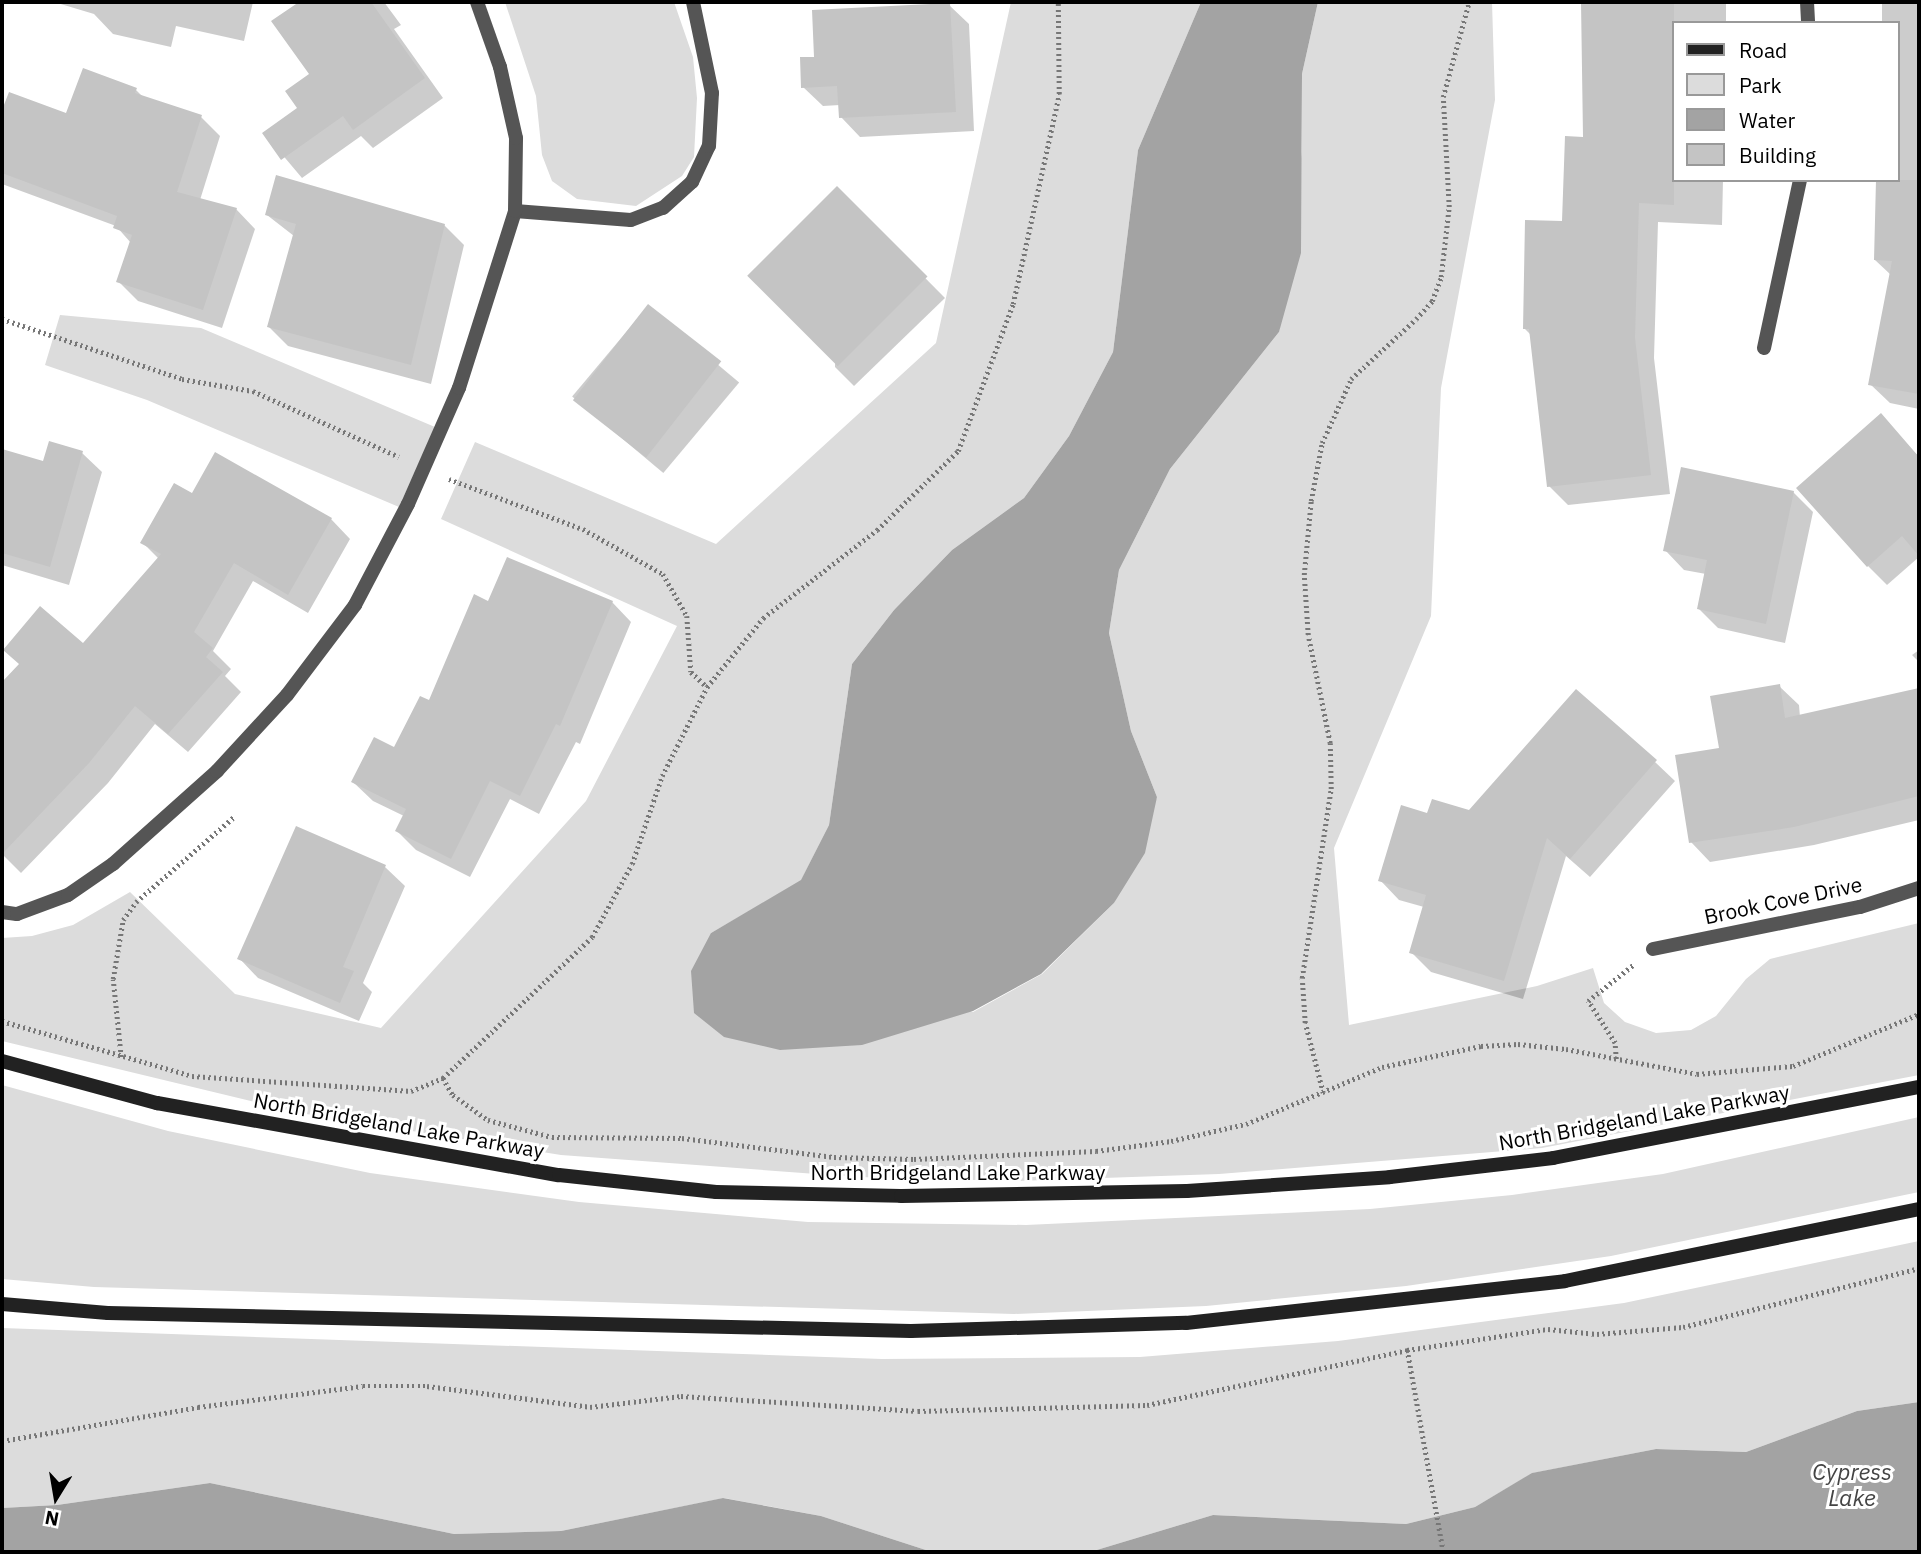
<!DOCTYPE html>
<html>
<head>
<meta charset="utf-8">
<style>
	body { margin:0 }
	#map { position:relative; width:1921px; height:1554px; overflow:hidden; background:#fff; font-family:"IBM Plex Sans",sans-serif }
	div>[style] { position:absolute }
	.green>* { inset:0; background:#dcdcdc }
	.water>* { inset:0; background:#a3a3a3 }
	.shadow>* { inset:0; background:#0003; transform-origin:0 0 }
	.building>* { inset:0; background:#c4c4c4; transform-origin:0 0 }
	.path>* { height:4.5px; margin-top:-2.25px; transform-origin:0; background:repeating-linear-gradient(90deg,#777 0 2px,transparent 0 5.5px) }
	.street>* { height:14px; margin:-7px; padding:0 7px; transform-origin:7px; border-radius:7px; background:#555 }
	.secondary>* { height:14px; margin:-7px; padding:0 7px; transform-origin:7px; border-radius:7px; background:#222 }
	span { translate:-50% -50%; white-space:nowrap; text-align:center; line-height:1.15; -webkit-text-stroke:6px #fff; paint-order:stroke }
	.street-label { font-size:21px; color:#000 }
	.water-label { font-size:23px; color:#444; font-style:italic }
	.frame { position:absolute; inset:0; border:4px solid #000; pointer-events:none }
	.legend { position:absolute; left:1672px; top:21px; width:228px; height:161px; box-sizing:border-box; background:#fff; border:2px solid #999; margin:0; padding:9px 12px; list-style:none; font-size:21px; color:#000 }
	.legend li { display:flex; align-items:center; gap:14px; height:35px }
	.legend b { width:35px; border:2px solid #999 }
	.north { position:absolute; left:21px; top:1463px; width:70px; height:70px; -webkit-text-stroke:5px #fff; paint-order:stroke; rotate:191deg; font-size:19px; font-weight:700; line-height:28px; text-align:center; color:#000 }
	.north::after { content:''; display:block; margin:auto; width:24px; height:32px; background:#000; clip-path:polygon(50% 0,100% 100%,50% 72%,0 100%) }
</style>
</head>
<body>
<div id="map">
	<div class="green">
		<i style="clip-path:polygon(505px 2px,674px 2px,693px 57px,697px 98px,694px 157px,682px 176px,636px 206px,577px 199px,552px 181px,542px 155px,536px 96px)"></i>
		<i style="clip-path:polygon(1011px 2px,1201px 2px,1138px 150px,1113px 352px,1069px 436px,1024px 498px,952px 550px,894px 610px,852px 664px,829px 825px,801px 881px,711px 933px,973px 1012px,1042px 974px,1114px 903px,1157px 797px,1131px 731px,1109px 633px,1119px 570px,1170px 469px,1279px 332px,1302px 151px,1302px 74px,1318px 2px,1492px 2px,1495px 100px,1441px 388px,1431px 616px,1334px 848px,1349px 1025px,1537px 986px,1593px 968px,1604px 1003px,1625px 1022px,1656px 1033px,1691px 1030px,1716px 1016px,1746px 979px,1770px 959px,1919px 923px,1919px 1075px,1542px 1148px,1219px 1174px,1015px 1181px,857px 1177px,561px 1155px,300px 1113px,2px 1041px,2px 938px,32px 936px,73px 925px,130px 892px,235px 994px,381px 1028px,586px 801px,677px 626px,441px 519px,475px 442px,716px 544px,936px 343px)"></i>
		<i style="clip-path:polygon(60px 315px,201px 328px,435px 427px,399px 507px,147px 400px,45px 365px)"></i>
		<i style="clip-path:polygon(2px 1085px,168px 1131px,370px 1173px,579px 1202px,808px 1222px,1026px 1225px,1370px 1209px,1512px 1195px,1663px 1174px,1919px 1117px,1919px 1192px,1611px 1256px,1406px 1286px,1206px 1306px,1014px 1314px,94px 1287px,2px 1279px)"></i>
		<i style="clip-path:polygon(1919px 1241px,1919px 1402px,1857px 1411px,1746px 1452px,1656px 1449px,1533px 1473px,1475px 1507px,1406px 1524px,1213px 1515px,1090px 1552px,932px 1552px,821px 1516px,724px 1498px,561px 1531px,454px 1534px,210px 1483px,57px 1505px,2px 1508px,2px 1328px,882px 1359px,1140px 1357px,1338px 1341px,1624px 1303px)"></i>
	</div>
	<div class="water">
		<i style="clip-path:polygon(1201px 2px,1318px 2px,1302px 74px,1301px 253px,1279px 332px,1170px 469px,1119px 570px,1109px 633px,1131px 731px,1157px 797px,1145px 853px,1114px 903px,1041px 974px,973px 1011px,862px 1045px,780px 1050px,724px 1037px,694px 1013px,691px 971px,711px 933px,801px 880px,829px 825px,852px 664px,894px 610px,952px 550px,1024px 498px,1069px 436px,1113px 352px,1138px 150px)"></i>
		<i style="clip-path:polygon(1919px 1402px,1919px 1552px,1090px 1552px,1213px 1515px,1406px 1524px,1475px 1507px,1532px 1473px,1656px 1449px,1746px 1452px,1857px 1411px)"></i>
		<i style="clip-path:polygon(210px 1483px,454px 1534px,561px 1531px,723px 1498px,821px 1516px,932px 1552px,2px 1552px,2px 1508px,57px 1505px)"></i>
	</div>
	<div class="shadow">
		<i style="clip-path:polygon(54px 2px,253px 2px,244px 41px,176px 26px,171px 47px,113px 34px,94px 14px)"></i>
		<i style="clip-path:polygon(302px 2px,384px 2px,401px 25px,394px 29px,443px 98px,373px 148px,361px 136px,302px 178px,264px 133px,300px 108px,312px 74px,274px 22px)"></i>
		<i style="clip-path:polygon(1583px 2px,1726px 2px,1726px 23px,1674px 23px,1674px 180px,1723px 180px,1722px 225px,1658px 222px,1654px 358px,1670px 494px,1568px 505px,1549px 486px,1531px 335px,1524px 328px,1563px 223px,1585px 139px)"></i>
		<i style="clip-path:polygon(1882px 2px,1919px 2px,1919px 409px,1890px 403px,1870px 384px,1891px 275px,1875px 260px,1898px 180px,1898px 23px,1882px 23px)"></i>
		<i style="clip-path:polygon(949px 5px,969px 24px,974px 131px,860px 137px,841px 117px,840px 105px,823px 106px,803px 87px)"></i>
		<i style="clip-path:polygon(136px 90px,144px 98px,201px 117px,220px 136px,200px 200px,236px 209px,255px 229px,222px 328px,138px 301px,118px 281px,131px 243px,116px 226px,2px 184px,2px 115px,10px 94px,67px 115px)"></i>
		<i style="clip-path:polygon(837px 189px,945px 298px,854px 386px,835px 367px)"></i>
		<i style="clip-path:polygon(267px 215px,444px 225px,464px 245px,431px 384px,288px 346px,269px 327px,294px 236px)"></i>
		<i style="left:648px;top:306px;width:119px;height:118px;rotate:40deg"></i>
		<i style="clip-path:polygon(1881px 416px,1919px 457px,1919px 557px,1887px 585px,1868px 566px)"></i>
		<i style="clip-path:polygon(2px 451px,45px 463px,82px 453px,102px 472px,69px 585px,2px 565px)"></i>
		<i style="clip-path:polygon(1793px 492px,1813px 512px,1785px 643px,1718px 628px,1699px 609px,1706px 574px,1684px 570px,1665px 550px)"></i>
		<i style="clip-path:polygon(192px 496px,331px 519px,350px 539px,308px 613px,253px 581px,213px 651px,231px 669px,225px 676px,241px 692px,188px 752px,155px 724px,108px 783px,21px 873px,2px 854px,2px 685px,21px 665px,84px 645px,159px 559px,142px 542px)"></i>
		<i style="clip-path:polygon(612px 602px,631px 622px,580px 744px,576px 742px,539px 814px,510px 799px,470px 877px,416px 850px,397px 831px,404px 816px,373px 801px,353px 782px,395px 749px,430px 703px,489px 603px)"></i>
		<i style="clip-path:polygon(1919px 650px,1919px 662px,1912px 655px)"></i>
		<i style="clip-path:polygon(1779px 686px,1799px 705px,1800px 717px,1909px 692px,1919px 702px,1919px 820px,1814px 845px,1710px 862px,1691px 842px,1721px 749px)"></i>
		<i style="clip-path:polygon(1655px 762px,1675px 781px,1590px 877px,1566px 856px,1523px 999px,1431px 972px,1411px 952px,1424px 907px,1399px 900px,1380px 880px,1428px 815px,1470px 812px)"></i>
		<i style="clip-path:polygon(296px 828px,385px 867px,405px 886px,363px 983px,372px 992px,359px 1021px,258px 978px,239px 958px)"></i>
	</div>
	<div class="building">
		<i style="clip-path:polygon(299px 2px,371px 2px,425px 78px,353px 130px,343px 116px,281px 160px,262px 133px,297px 108px,285px 91px,309px 74px,271px 21px)"></i>
		<i style="clip-path:polygon(1581px 2px,1674px 2px,1674px 205px,1639px 203px,1635px 338px,1651px 475px,1547px 487px,1529px 329px,1523px 329px,1525px 220px,1562px 221px,1565px 136px,1583px 137px)"></i>
		<i style="clip-path:polygon(950px 3px,956px 112px,839px 118px,837px 86px,801px 88px,800px 57px,814px 57px,812px 10px)"></i>
		<i style="clip-path:polygon(83px 68px,137px 88px,135px 93px,202px 115px,177px 192px,237px 208px,203px 310px,116px 282px,132px 235px,113px 228px,117px 216px,2px 173px,2px 110px,9px 92px,66px 113px)"></i>
		<i style="clip-path:polygon(276px 175px,445px 224px,411px 365px,267px 327px,296px 224px,265px 215px)"></i>
		<i style="clip-path:polygon(1876px 180px,1919px 180px,1919px 394px,1868px 385px,1892px 261px,1874px 260px)"></i>
		<i style="left:837px;top:186px;width:128px;height:127px;rotate:45deg"></i>
		<i style="left:648px;top:304px;width:93px;height:122px;rotate:38deg"></i>
		<i style="clip-path:polygon(1881px 413px,1919px 457px,1919px 556px,1902px 536px,1867px 567px,1796px 488px)"></i>
		<i style="clip-path:polygon(49px 441px,83px 451px,50px 567px,2px 553px,2px 449px,43px 461px)"></i>
		<i style="clip-path:polygon(215px 452px,332px 518px,288px 595px,234px 563px,194px 632px,213px 648px,206px 657px,223px 672px,168px 734px,135px 706px,89px 763px,2px 854px,2px 682px,19px 664px,3px 650px,40px 606px,83px 643px,161px 554px,140px 543px,174px 483px,192px 493px)"></i>
		<i style="clip-path:polygon(1681px 467px,1794px 491px,1766px 624px,1697px 609px,1707px 560px,1663px 551px)"></i>
		<i style="clip-path:polygon(507px 557px,613px 601px,560px 726px,556px 724px,520px 796px,490px 781px,451px 859px,395px 831px,406px 809px,351px 782px,374px 737px,394px 747px,420px 696px,429px 700px,474px 594px,488px 601px)"></i>
		<i style="clip-path:polygon(1780px 684px,1785px 718px,1919px 688px,1919px 796px,1794px 827px,1689px 843px,1675px 755px,1719px 748px,1710px 696px)"></i>
		<i style="clip-path:polygon(1576px 689px,1657px 760px,1570px 859px,1547px 838px,1504px 981px,1409px 953px,1426px 895px,1378px 881px,1401px 805px,1427px 813px,1432px 799px,1469px 810px)"></i>
		<i style="clip-path:polygon(296px 826px,386px 865px,343px 967px,354px 971px,340px 1003px,237px 959px)"></i>
	</div>
	<div class="path">
		<i style="left:2px;top:319px;width:190px;rotate:18.4deg"></i>
		<i style="left:182px;top:379px;width:72px;rotate:9.6deg"></i>
		<i style="left:253px;top:391px;width:160px;rotate:24.3deg"></i>
		<i style="left:449px;top:479px;width:143px;rotate:20.5deg"></i>
		<i style="left:583px;top:529px;width:92px;rotate:29.4deg"></i>
		<i style="left:663px;top:574px;width:48px;rotate:60.3deg"></i>
		<i style="left:687px;top:616px;width:56px;rotate:85.9deg"></i>
		<i style="left:691px;top:672px;width:22px;rotate:43deg"></i>
		<i style="left:2px;top:1021px;width:198px;rotate:16.1deg"></i>
		<i style="left:192px;top:1076px;width:220px;rotate:3.9deg"></i>
		<i style="left:411px;top:1091px;width:35px;rotate:-22deg"></i>
		<i style="left:443px;top:1078px;width:205px;rotate:-43.4deg"></i>
		<i style="left:592px;top:937px;width:83px;rotate:-61.3deg"></i>
		<i style="left:632px;top:864px;width:93px;rotate:-71.2deg"></i>
		<i style="left:662px;top:776px;width:100px;rotate:-63.2deg"></i>
		<i style="left:707px;top:687px;width:89px;rotate:-50.9deg"></i>
		<i style="left:763px;top:618px;width:144px;rotate:-37.7deg"></i>
		<i style="left:877px;top:530px;width:113px;rotate:-44.3deg"></i>
		<i style="left:958px;top:451px;width:157px;rotate:-69.5deg"></i>
		<i style="left:1013px;top:304px;width:215px;rotate:-77.6deg"></i>
		<i style="left:1059px;top:94px;width:92px;rotate:-90.6deg"></i>
		<i style="left:121px;top:1057px;width:78px;rotate:-95.9deg"></i>
		<i style="left:113px;top:979px;width:60px;rotate:-80.4deg"></i>
		<i style="left:123px;top:920px;width:22px;rotate:-54deg"></i>
		<i style="left:136px;top:902px;width:131px;rotate:-41deg"></i>
		<i style="left:1616px;top:1059px;width:16px;rotate:-94deg"></i>
		<i style="left:1615px;top:1043px;width:50px;rotate:-122.7deg"></i>
		<i style="left:1588px;top:1001px;width:58px;rotate:-38.7deg"></i>
		<i style="left:443px;top:1078px;width:20px;rotate:60deg"></i>
		<i style="left:453px;top:1095px;width:43px;rotate:35.5deg"></i>
		<i style="left:488px;top:1120px;width:66px;rotate:14.9deg"></i>
		<i style="left:552px;top:1137px;width:130px;rotate:0.4deg"></i>
		<i style="left:682px;top:1138px;width:153px;rotate:7.1deg"></i>
		<i style="left:834px;top:1157px;width:80px;rotate:1.4deg"></i>
		<i style="left:914px;top:1159px;width:182px;rotate:-2.5deg"></i>
		<i style="left:1096px;top:1151px;width:76px;rotate:-7.6deg"></i>
		<i style="left:1171px;top:1141px;width:77px;rotate:-12.8deg"></i>
		<i style="left:1246px;top:1124px;width:147px;rotate:-22.7deg"></i>
		<i style="left:1382px;top:1067px;width:101px;rotate:-12deg"></i>
		<i style="left:1481px;top:1046px;width:37px;rotate:-3deg"></i>
		<i style="left:1518px;top:1044px;width:48px;rotate:5.9deg"></i>
		<i style="left:1566px;top:1049px;width:133px;rotate:10.8deg"></i>
		<i style="left:1697px;top:1074px;width:96px;rotate:-4.8deg"></i>
		<i style="left:1793px;top:1066px;width:136px;rotate:-22.4deg"></i>
		<i style="left:1323px;top:1093px;width:72px;rotate:-104.4deg"></i>
		<i style="left:1305px;top:1023px;width:45px;rotate:-93.8deg"></i>
		<i style="left:1302px;top:978px;width:191px;rotate:-81.3deg"></i>
		<i style="left:1331px;top:789px;width:46px;rotate:-91.2deg"></i>
		<i style="left:1330px;top:743px;width:110px;rotate:-101.5deg"></i>
		<i style="left:1308px;top:635px;width:60px;rotate:-93.8deg"></i>
		<i style="left:1304px;top:575px;width:74px;rotate:-84.6deg"></i>
		<i style="left:1311px;top:501px;width:59px;rotate:-79.3deg"></i>
		<i style="left:1322px;top:443px;width:70px;rotate:-65.6deg"></i>
		<i style="left:1351px;top:379px;width:88px;rotate:-42.7deg"></i>
		<i style="left:1416px;top:319px;width:24px;rotate:-48deg"></i>
		<i style="left:1432px;top:301px;width:26px;rotate:-69deg"></i>
		<i style="left:1441px;top:277px;width:70px;rotate:-83.5deg"></i>
		<i style="left:1449px;top:207px;width:110px;rotate:-93.1deg"></i>
		<i style="left:1443px;top:97px;width:98px;rotate:-74.7deg"></i>
		<i style="left:2px;top:1441px;width:199px;rotate:-9.8deg"></i>
		<i style="left:198px;top:1407px;width:166px;rotate:-7.3deg"></i>
		<i style="left:363px;top:1386px;width:64px"></i>
		<i style="left:427px;top:1386px;width:164px;rotate:7.3deg"></i>
		<i style="left:590px;top:1407px;width:92px;rotate:-6.9deg"></i>
		<i style="left:681px;top:1396px;width:237px;rotate:3.6deg"></i>
		<i style="left:918px;top:1411px;width:229px;rotate:-1.5deg"></i>
		<i style="left:1147px;top:1405px;width:266px;rotate:-11.9deg"></i>
		<i style="left:1443px;top:1552px;width:205px;rotate:-100.1deg"></i>
		<i style="left:1407px;top:1350px;width:143px;rotate:-8.5deg"></i>
		<i style="left:1548px;top:1329px;width:49px;rotate:5.8deg"></i>
		<i style="left:1597px;top:1334px;width:86px;rotate:-4.7deg"></i>
		<i style="left:1683px;top:1327px;width:243px;rotate:-14deg"></i>
	</div>
	<div class="street">
		<i style="left:1807px;top:2px;width:21px;rotate:87deg"></i>
		<i style="left:515px;top:211px;width:116px;rotate:4.4deg"></i>
		<i style="left:631px;top:220px;width:34px;rotate:-21deg"></i>
		<i style="left:663px;top:208px;width:39px;rotate:-42deg"></i>
		<i style="left:692px;top:182px;width:40px;rotate:-65deg"></i>
		<i style="left:709px;top:146px;width:53px;rotate:-86.8deg"></i>
		<i style="left:712px;top:93px;width:93px;rotate:-101.8deg"></i>
		<i style="left:1764px;top:348px;width:172px;rotate:-77.9deg"></i>
		<i style="left:2px;top:912px;width:15px;rotate:8deg"></i>
		<i style="left:17px;top:914px;width:54px;rotate:-20.4deg"></i>
		<i style="left:68px;top:895px;width:55px;rotate:-34.6deg"></i>
		<i style="left:113px;top:864px;width:140px;rotate:-41.8deg"></i>
		<i style="left:217px;top:771px;width:103px;rotate:-47.4deg"></i>
		<i style="left:287px;top:695px;width:113px;rotate:-52.9deg"></i>
		<i style="left:355px;top:605px;width:114px;rotate:-62.3deg"></i>
		<i style="left:408px;top:504px;width:127px;rotate:-66.3deg"></i>
		<i style="left:459px;top:388px;width:186px;rotate:-72.4deg"></i>
		<i style="left:515px;top:211px;width:73px;rotate:-89.2deg"></i>
		<i style="left:516px;top:138px;width:73px;rotate:-102.7deg"></i>
		<i style="left:500px;top:67px;width:69px;rotate:-109.5deg"></i>
		<i style="left:1653px;top:949px;width:211px;rotate:-11.5deg"></i>
		<i style="left:1860px;top:907px;width:62px;rotate:-17.9deg"></i>
	</div>
	<div class="secondary">
		<i style="left:2px;top:1061px;width:161px;rotate:15.2deg"></i>
		<i style="left:157px;top:1103px;width:408px;rotate:10.2deg"></i>
		<i style="left:559px;top:1175px;width:158px;rotate:6.2deg"></i>
		<i style="left:716px;top:1192px;width:185px;rotate:1.2deg"></i>
		<i style="left:901px;top:1196px;width:286px;rotate:-1deg"></i>
		<i style="left:1187px;top:1191px;width:203px;rotate:-3.9deg"></i>
		<i style="left:1390px;top:1177px;width:164px;rotate:-6.6deg"></i>
		<i style="left:1553px;top:1158px;width:373px;rotate:-11deg"></i>
		<i style="left:2px;top:1304px;width:106px;rotate:4.9deg"></i>
		<i style="left:108px;top:1313px;width:803px;rotate:1.28deg"></i>
		<i style="left:911px;top:1331px;width:275px;rotate:-1.7deg"></i>
		<i style="left:1186px;top:1323px;width:381px;rotate:-6.3deg"></i>
		<i style="left:1565px;top:1281px;width:361px;rotate:-11.5deg"></i>
	</div>
	<div class="street-label">
		<span style="left:1783px;top:900px;rotate:-12deg">Brook Cove Drive</span>
		<span style="left:1644px;top:1117px;rotate:-10deg">North Bridgeland Lake Parkway</span>
		<span style="left:399px;top:1125px;rotate:10deg">North Bridgeland Lake Parkway</span>
		<span style="left:958px;top:1172px">North Bridgeland Lake Parkway</span>
	</div>
	<div class="water-label">
		<span style="left:1852px;top:1484px">Cypress<br>Lake</span>
	</div>
	<div class="frame"></div>
	<ul class="legend">
	<li><b style="height:9px;background:#222"></b>Road</li>
	<li><b style="height:19px;background:#dcdcdc"></b>Park</li>
	<li><b style="height:19px;background:#a3a3a3"></b>Water</li>
	<li><b style="height:19px;background:#c4c4c4"></b>Building</li>
	</ul>
	<div class="north">N</div>
</div>
</body>
</html>
